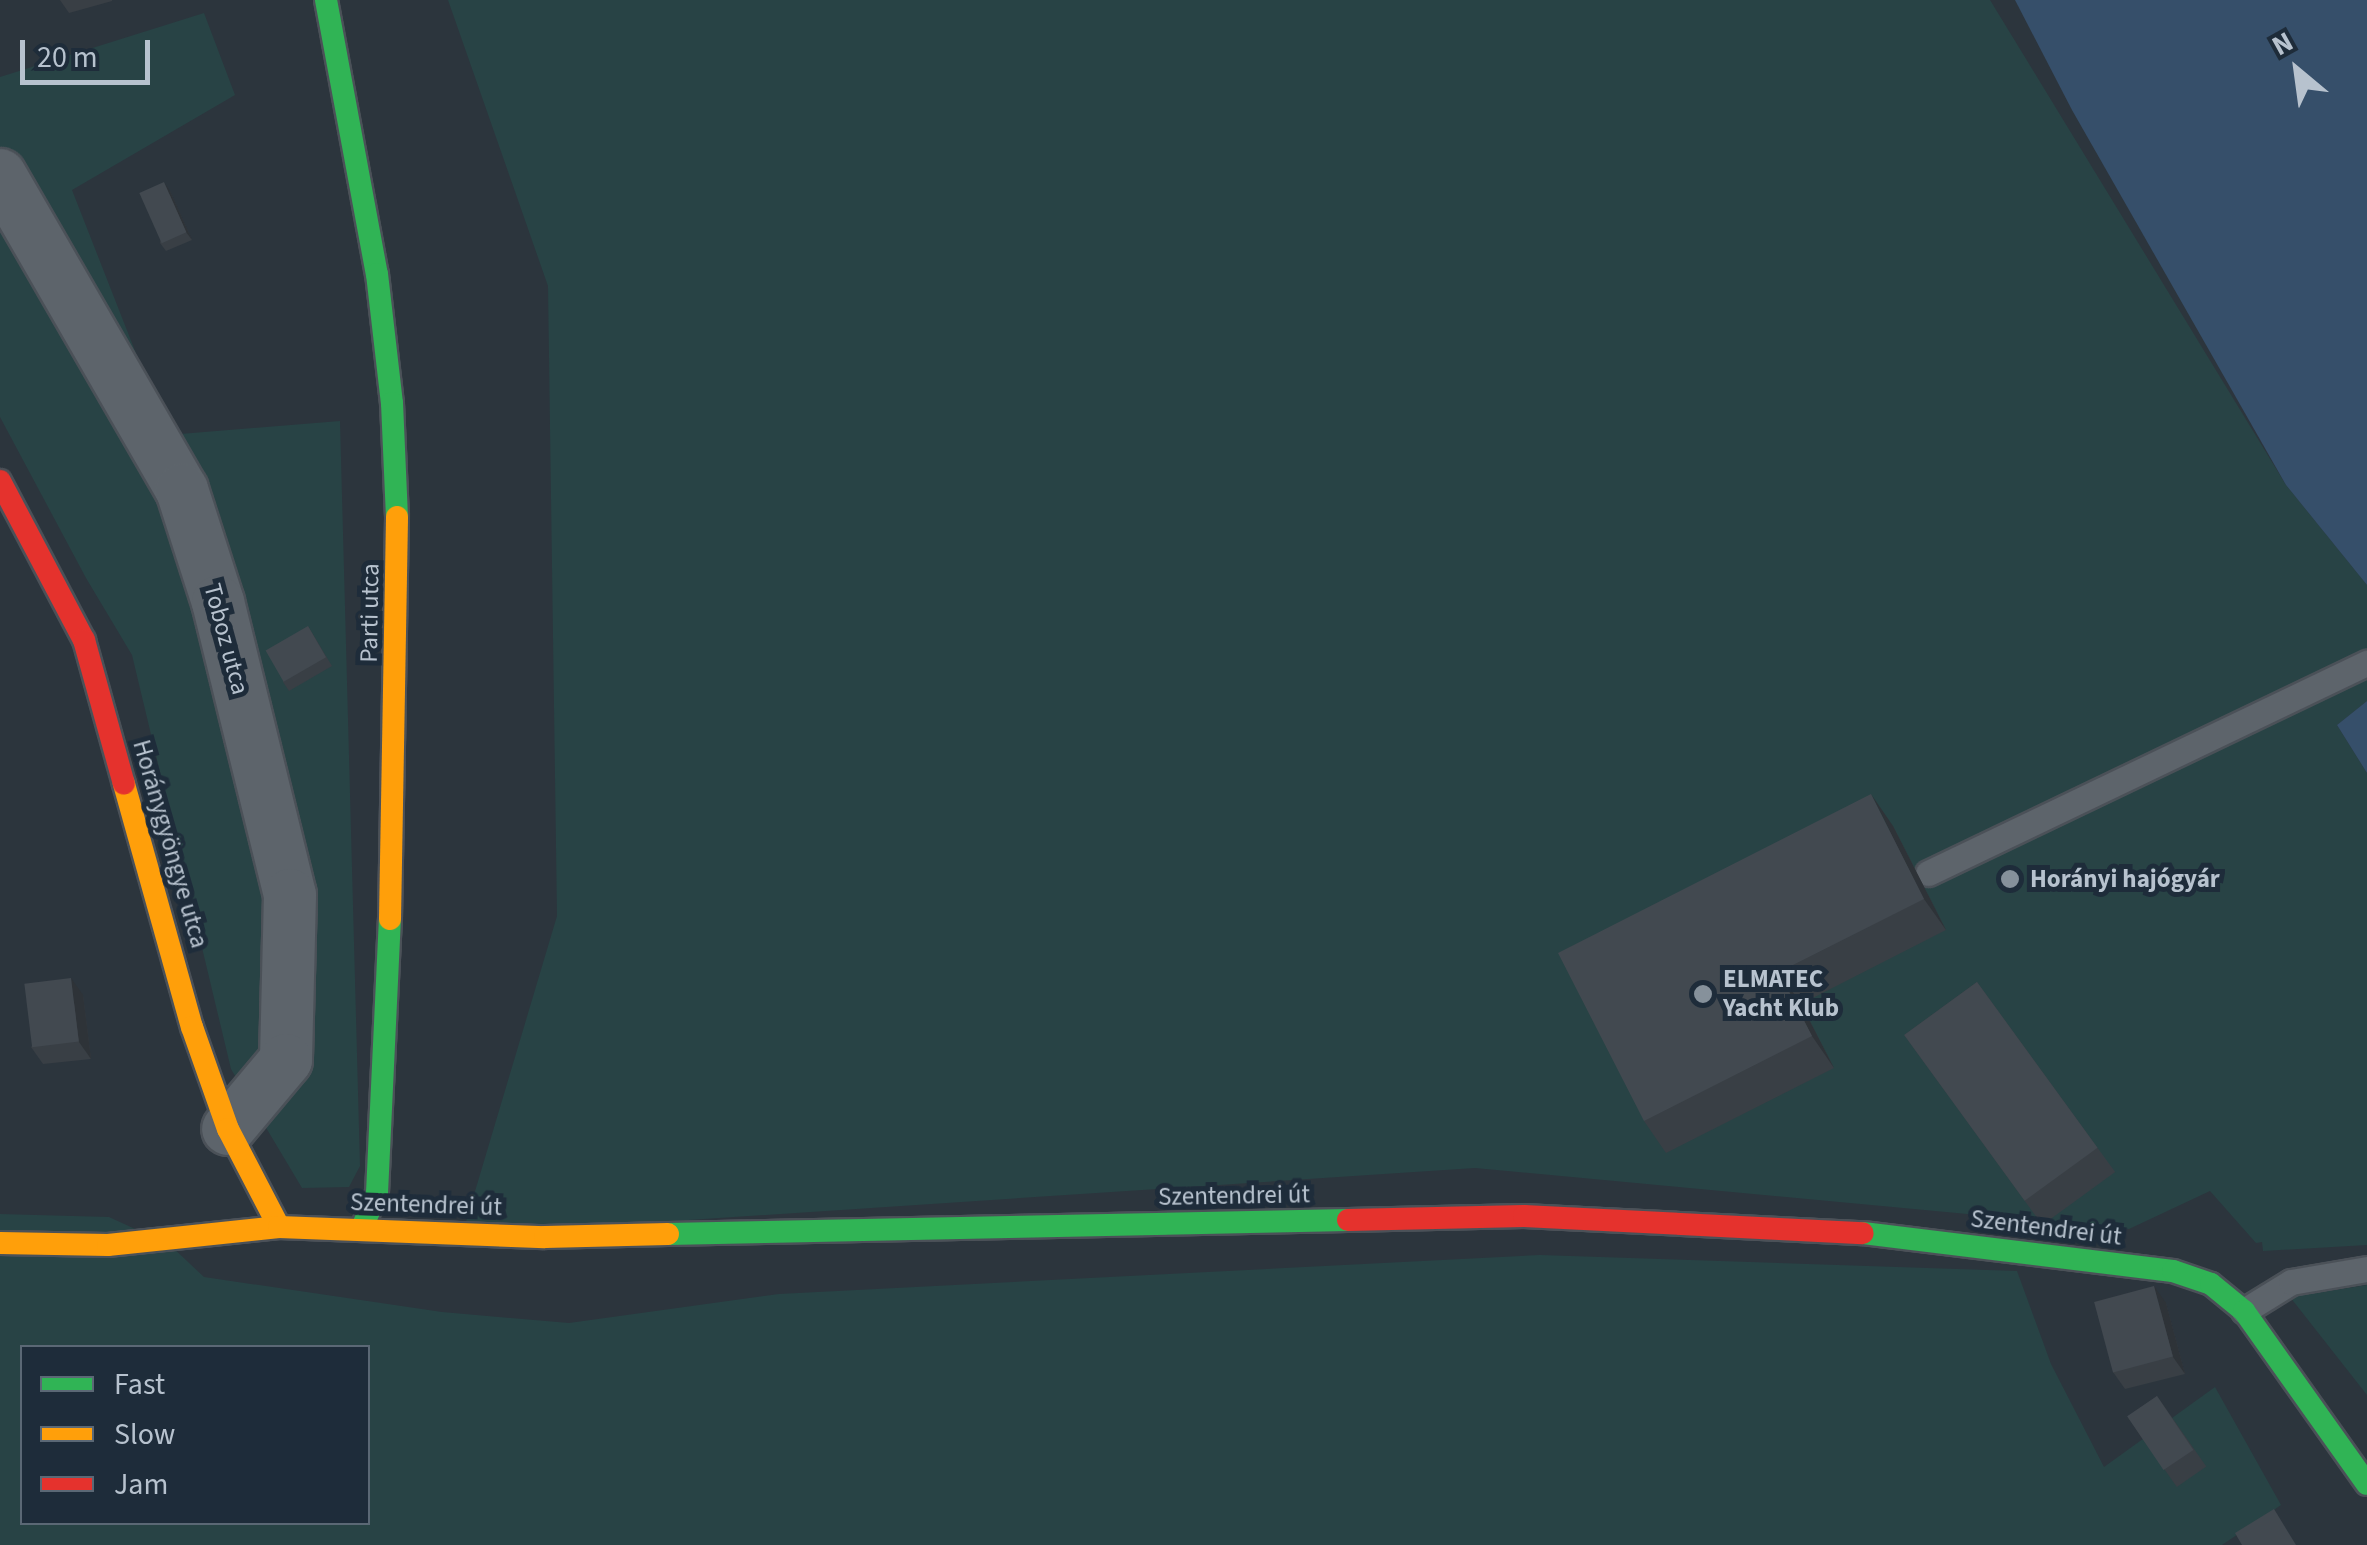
<!DOCTYPE html>
<html>
<head>
<meta charset="utf-8">
<style>
	body { margin:0 }
	#map { position:relative; width:2367px; height:1545px; overflow:hidden; background:#2c353d; font-family:"Source Sans 3",sans-serif }
	div>[style] { position:absolute }
	.green>* { inset:0; background:#284345 }
	.water>* { inset:0; background:#364f6a }
	.roads { filter:drop-shadow(2px 0 #4b5158) drop-shadow(-2px 0 #4b5158) drop-shadow(0 2px #4b5158) drop-shadow(0 -2px #4b5158) }
	.lane>* { height:25px; margin:-12.5px; padding:0 12.5px; transform-origin:12.5px; border-radius:12.5px; background:#5d646b }
	.street>* { height:52px; margin:-26px; padding:0 26px; transform-origin:26px; border-radius:26px; background:#5d646b }
	.fast>* { height:22px; margin:-11px; padding:0 11px; transform-origin:11px; border-radius:11px; background:#30b455 }
	.slow>* { height:22px; margin:-11px; padding:0 11px; transform-origin:11px; border-radius:11px; background:#ff9f0a }
	.jam>* { height:22px; margin:-11px; padding:0 11px; transform-origin:11px; border-radius:11px; background:#e5322d }
	.wall>* { inset:0; background:#393f45; transform-origin:0 0 }
	.shaded-wall>* { inset:0; background:#2e3338 }
	.building>* { inset:0; background:#424950; transform-origin:0 0 }
	.dots>* { width:28px; height:28px; translate:-50% -50%; box-sizing:border-box; border:5px solid #1e2c3a; border-radius:50% }
	span { translate:-50% -50%; white-space:nowrap; text-align:center; line-height:1.15; -webkit-text-stroke:10px #1e2c3a; paint-order:stroke }
	.street-label { font-size:25px; color:#b7c2ce }
	.poi-label { font-size:25px; color:#b7c2ce; font-weight:700 }
	.left { translate:0 -50%; text-align:left }
	.legend { position:absolute; left:20px; top:1345px; width:350px; height:180px; box-sizing:border-box; background:#1e2c3a; border:2px solid #5b6875; margin:0; padding:12px 18px; list-style:none; font-size:30px; color:#b7c2ce }
	.legend li { display:flex; align-items:center; gap:20px; height:50px }
	.legend b { width:50px; border:2px solid #5b6875 }
	.north { position:absolute; left:2247px; top:20px; width:100px; height:100px; -webkit-text-stroke:8px #1e2c3a; paint-order:stroke; rotate:331deg; font-size:28px; font-weight:700; line-height:40px; text-align:center; color:#b7c2ce }
	.north::after { content:''; display:block; margin:auto; width:35px; height:45px; background:#b7c2ce; clip-path:polygon(50% 0,100% 100%,50% 72%,0 100%) }
	.scale { position:absolute; left:20px; top:40px; width:130px; height:45px; box-sizing:border-box; border:5px solid #b7c2ce; border-top:0; padding-left:12px; font-size:30px; line-height:35px; white-space:nowrap; color:#b7c2ce; -webkit-text-stroke:8px #1e2c3a; paint-order:stroke }
</style>
</head>
<body>
<div id="map">
	<div class="green">
		<i style="clip-path:polygon(448px 0,1990px 0,2286px 485px,2367px 585px,2367px 701px,2337px 725px,2367px 773px,2367px 1245px,2263px 1251px,2262px 1242px,2256px 1243px,2210px 1191px,2129px 1229px,1475px 1168px,462px 1235px,557px 916px,548px 286px)"></i>
		<i style="clip-path:polygon(204px 13px,235px 95px,72px 190px,168px 435px,340px 421px,360px 1166px,349px 1187px,302px 1188px,231px 1069px,132px 655px,86px 578px,0 417px,0 77px)"></i>
		<i style="clip-path:polygon(evenodd,0 1214px,109px 1217px,170px 1245px,204px 1277px,442px 1312px,569px 1323px,779px 1294px,1540px 1255px,2017px 1271px,2051px 1364px,2104px 1467px,2215px 1387px,2281px 1505px,2222px 1545px,0 1545px,0 1214px,22px 1348px,368px 1348px,368px 1522px,22px 1522px,22px 1348px)"></i>
		<i style="clip-path:polygon(2367px 1285px,2367px 1395px,2290px 1297px)"></i>
	</div>
	<div class="water">
		<i style="clip-path:polygon(2015px 0,2367px 0,2367px 585px,2286px 485px,2072px 110px)"></i>
		<i style="clip-path:polygon(2367px 701px,2367px 773px,2337px 725px)"></i>
	</div>
	<div class="roads">
		<div class="lane">
			<i style="left:1928px;top:873px;width:487px;rotate:-25.6deg"></i>
			<i style="left:2244px;top:1311px;width:55px;rotate:-31.7deg"></i>
			<i style="left:2291px;top:1282px;width:77px;rotate:-9.7deg"></i>
		</div>
		<div class="street">
			<i style="left:0;top:175px;width:364px;rotate:60deg"></i>
			<i style="left:182px;top:490px;width:118px;rotate:72.2deg"></i>
			<i style="left:218px;top:602px;width:302px;rotate:76.2deg"></i>
			<i style="left:290px;top:895px;width:165px;rotate:91.4deg"></i>
			<i style="left:286px;top:1060px;width:90px;rotate:130deg"></i>
		</div>
		<div class="fast">
			<i style="left:326px;top:0;width:279px;rotate:79.5deg"></i>
			<i style="left:377px;top:274px;width:130px;rotate:83.4deg"></i>
			<i style="left:392px;top:403px;width:114px;rotate:87.5deg"></i>
			<i style="left:361px;top:1230px;width:40px;rotate:-66.6deg"></i>
			<i style="left:377px;top:1193px;width:274px;rotate:-87.3deg"></i>
			<i style="left:1863px;top:1233px;width:312px;rotate:7deg"></i>
			<i style="left:2173px;top:1271px;width:40px;rotate:18.9deg"></i>
			<i style="left:2211px;top:1284px;width:43px;rotate:39.3deg"></i>
			<i style="left:2244px;top:1311px;width:212px;rotate:54.6deg"></i>
			<i style="left:668px;top:1234px;width:680px;rotate:-1.18deg"></i>
		</div>
		<div class="slow">
			<i style="left:124px;top:784px;width:252px;rotate:74.4deg"></i>
			<i style="left:192px;top:1027px;width:108px;rotate:70.6deg"></i>
			<i style="left:228px;top:1129px;width:110px;rotate:62.5deg"></i>
			<i style="left:390px;top:919px;width:402px;rotate:-89deg"></i>
			<i style="left:0;top:1243px;width:108px;rotate:1.1deg"></i>
			<i style="left:108px;top:1245px;width:172px;rotate:-6deg"></i>
			<i style="left:279px;top:1227px;width:266px;rotate:2.2deg"></i>
			<i style="left:545px;top:1237px;width:123px;rotate:-1.4deg"></i>
		</div>
		<div class="jam">
			<i style="left:0;top:481px;width:180px;rotate:62.2deg"></i>
			<i style="left:84px;top:640px;width:149px;rotate:74.5deg"></i>
			<i style="left:1348px;top:1220px;width:176px;rotate:-1.3deg"></i>
			<i style="left:1524px;top:1216px;width:339px;rotate:2.9deg"></i>
		</div>
	</div>
	<div class="wall">
		<i style="clip-path:polygon(60px 0,112px 0,112px 1px,69px 13px)"></i>
		<i style="clip-path:polygon(170px 191px,192px 240px,166px 251px,160px 243px)"></i>
		<i style="clip-path:polygon(308px 626px,332px 666px,289px 691px,283px 682px)"></i>
		<i style="clip-path:polygon(1893px 826px,1946px 930px,1801px 1004px,1834px 1068px,1666px 1153px,1644px 1121px)"></i>
		<i style="left:1977px;top:982px;width:235px;height:90px;rotate:54deg"></i>
		<i style="clip-path:polygon(83px 995px,91px 1059px,43px 1064px,31px 1047px)"></i>
		<i style="clip-path:polygon(2166px 1303px,2185px 1374px,2125px 1389px,2113px 1372px)"></i>
		<i style="left:2157px;top:1396px;width:86px;height:36px;rotate:55deg"></i>
	</div>
	<div class="shaded-wall">
		<i style="clip-path:polygon(164px 182px,170px 191px,192px 240px,186px 232px)"></i>
		<i style="clip-path:polygon(1871px 794px,1893px 826px,1946px 930px,1924px 899px)"></i>
		<i style="clip-path:polygon(1779px 972px,1801px 1004px,1834px 1068px,1812px 1036px)"></i>
		<i style="clip-path:polygon(71px 978px,83px 995px,91px 1059px,79px 1042px)"></i>
		<i style="clip-path:polygon(2154px 1286px,2166px 1303px,2185px 1374px,2173px 1357px)"></i>
	</div>
	<div class="building">
		<i style="left:164px;top:182px;width:55px;height:27px;rotate:66deg"></i>
		<i style="left:308px;top:626px;width:36px;height:49px;rotate:60deg"></i>
		<i style="clip-path:polygon(1871px 794px,1924px 899px,1779px 972px,1812px 1036px,1644px 1121px,1558px 953px)"></i>
		<i style="left:71px;top:978px;width:64px;height:47px;rotate:83deg"></i>
		<i style="left:1977px;top:982px;width:205px;height:90px;rotate:54deg"></i>
		<i style="left:2154px;top:1286px;width:73px;height:62px;rotate:75deg"></i>
		<i style="left:2157px;top:1396px;width:65px;height:36px;rotate:56deg"></i>
		<i style="clip-path:polygon(2274px 1509px,2296px 1545px,2242px 1545px,2235px 1533px)"></i>
	</div>
	<div class="dots">
		<i style="left:2010px;top:879px;background:#86919b"></i>
		<i style="left:1703px;top:994px;background:#86919b"></i>
	</div>
	<div class="street-label">
		<span style="left:370px;top:613px;rotate:-89deg">Parti utca</span>
		<span style="left:226px;top:639px;rotate:75deg">Toboz utca</span>
		<span style="left:170px;top:844px;rotate:74deg">Horánygyöngye utca</span>
		<span style="left:1234px;top:1196px;rotate:-1deg">Szentendrei út</span>
		<span style="left:426px;top:1205px;rotate:2deg">Szentendrei út</span>
		<span style="left:2046px;top:1228px;rotate:7deg">Szentendrei út</span>
	</div>
	<div class="poi-label">
		<span class="left" style="left:2030px;top:879px">Horányi hajógyár</span>
		<span class="left" style="left:1723px;top:994px">ELMATEC<br>Yacht Klub</span>
	</div>
	<ul class="legend">
	<li><b style="height:12px;background:#30b455"></b>Fast</li>
	<li><b style="height:12px;background:#ff9f0a"></b>Slow</li>
	<li><b style="height:12px;background:#e5322d"></b>Jam</li>
	</ul>
	<div class="north">N</div>
	<div class="scale">20 m</div>
</div>
</body>
</html>
